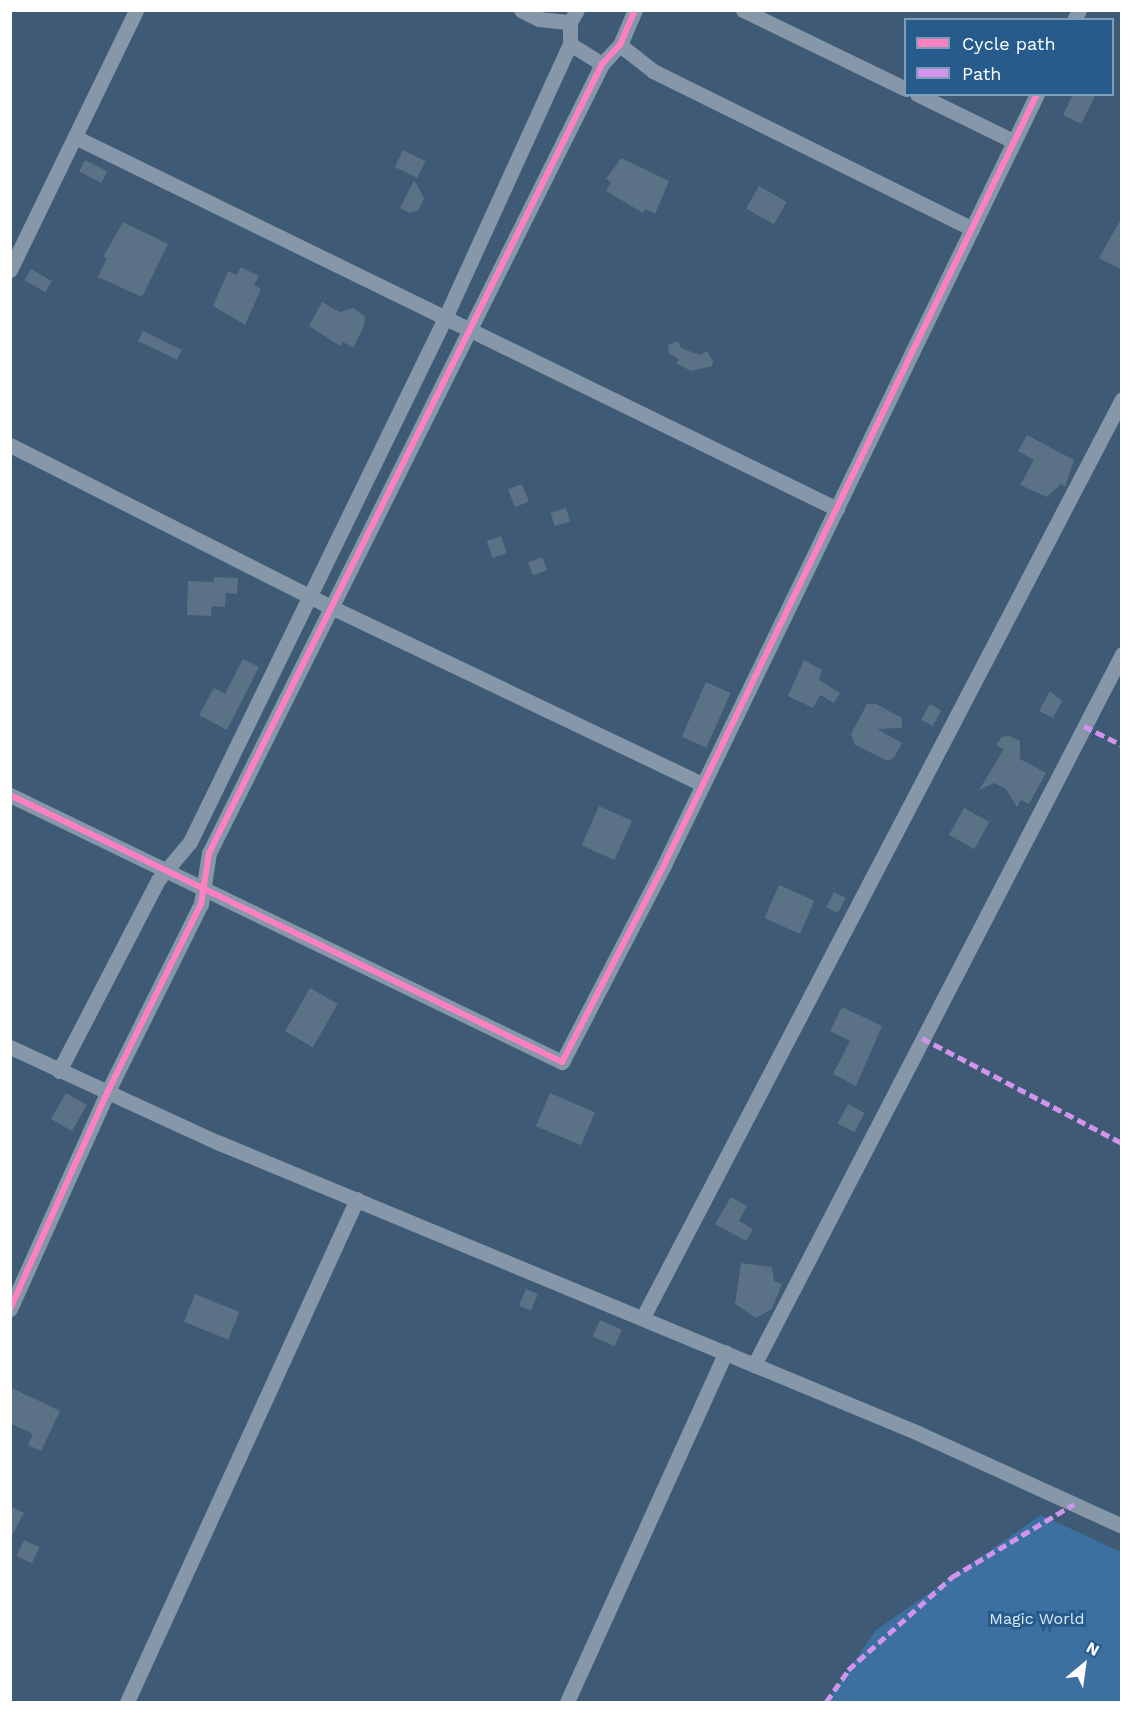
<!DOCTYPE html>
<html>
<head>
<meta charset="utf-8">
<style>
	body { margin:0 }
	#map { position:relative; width:1132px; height:1713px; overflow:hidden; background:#3e5a75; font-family:"Work Sans",sans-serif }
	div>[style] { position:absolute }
	.green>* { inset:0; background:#3b70a1 }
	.building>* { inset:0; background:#5b7186; transform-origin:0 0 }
	.minor>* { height:15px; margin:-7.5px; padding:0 7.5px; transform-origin:7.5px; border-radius:7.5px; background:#8597a9 }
	.quiet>* { height:4.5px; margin-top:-2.25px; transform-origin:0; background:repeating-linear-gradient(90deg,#d193ec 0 9px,transparent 0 13.5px) }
	.cycleway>* { height:6px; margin:-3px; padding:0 3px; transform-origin:3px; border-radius:3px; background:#ff80c0 }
	span { translate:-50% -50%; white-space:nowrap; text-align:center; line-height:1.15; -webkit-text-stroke:6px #275b8c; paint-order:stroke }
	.park-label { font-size:16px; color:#daeaf8 }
	.frame { position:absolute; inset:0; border:12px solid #fff; pointer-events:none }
	.legend { position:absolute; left:904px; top:18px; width:210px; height:78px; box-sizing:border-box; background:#275b8c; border:2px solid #7d9dba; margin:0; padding:8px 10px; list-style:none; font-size:18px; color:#fff }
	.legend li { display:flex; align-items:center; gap:12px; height:30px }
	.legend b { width:30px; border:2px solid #7d9dba }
	.north { position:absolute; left:1054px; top:1635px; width:60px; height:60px; -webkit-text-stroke:4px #275b8c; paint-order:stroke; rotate:29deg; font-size:16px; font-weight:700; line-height:24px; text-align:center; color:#fff }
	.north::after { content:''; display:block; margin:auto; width:21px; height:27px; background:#fff; clip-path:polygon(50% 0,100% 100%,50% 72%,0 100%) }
</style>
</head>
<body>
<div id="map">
	<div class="green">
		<i style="clip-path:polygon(1041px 1515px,1121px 1552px,1121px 1702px,826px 1702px,876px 1630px)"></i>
	</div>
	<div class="building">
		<i style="clip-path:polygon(1073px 94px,1096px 94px,1081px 124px,1063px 115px)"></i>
		<i style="left:403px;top:150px;width:25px;height:19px;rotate:26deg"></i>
		<i style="clip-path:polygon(621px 158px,669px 181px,655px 214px,645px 209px,643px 213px,606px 191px,611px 182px,606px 179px)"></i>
		<i style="left:85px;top:160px;width:25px;height:13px;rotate:27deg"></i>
		<i style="clip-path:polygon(414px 180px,424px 198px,419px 210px,410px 213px,400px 208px)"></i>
		<i style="left:759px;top:186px;width:32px;height:26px;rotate:30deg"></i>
		<i style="clip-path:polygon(1122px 217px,1122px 270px,1099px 258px)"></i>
		<i style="clip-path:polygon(123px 222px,168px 244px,142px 297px,98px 277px,107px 258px,103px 257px)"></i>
		<i style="clip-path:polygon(241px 267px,259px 276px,254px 285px,261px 289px,245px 325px,213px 306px,228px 271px,237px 275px)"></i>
		<i style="left:31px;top:269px;width:24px;height:13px;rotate:30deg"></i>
		<i style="clip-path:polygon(322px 302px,340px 312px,353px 308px,365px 316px,364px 326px,353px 348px,343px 342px,340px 346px,309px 326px)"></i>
		<i style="left:143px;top:331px;width:43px;height:11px;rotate:26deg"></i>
		<i style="clip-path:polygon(678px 341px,681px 348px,700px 355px,707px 351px,713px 361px,712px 366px,691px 371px,676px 363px,679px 359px,669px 353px,668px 345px)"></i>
		<i style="clip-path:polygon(1027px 435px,1074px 460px,1065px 487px,1061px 484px,1047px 497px,1020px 485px,1034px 460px,1018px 451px)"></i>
		<i style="left:522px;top:484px;width:19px;height:15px;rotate:69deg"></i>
		<i style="left:566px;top:508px;width:14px;height:16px;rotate:73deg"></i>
		<i style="left:501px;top:536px;width:18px;height:15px;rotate:71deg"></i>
		<i style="left:542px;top:557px;width:14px;height:15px;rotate:69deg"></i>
		<i style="clip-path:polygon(214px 577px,238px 578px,237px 594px,226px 593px,225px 607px,212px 606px,211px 616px,187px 615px,188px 581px,214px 582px)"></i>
		<i style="clip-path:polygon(243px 659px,259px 667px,227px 730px,199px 715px,214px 688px,225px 694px)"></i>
		<i style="clip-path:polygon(804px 660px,822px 670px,819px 680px,840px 693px,834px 703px,820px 695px,813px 708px,788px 696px)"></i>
		<i style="left:706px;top:682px;width:27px;height:60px;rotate:24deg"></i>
		<i style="clip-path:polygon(1050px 691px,1062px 701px,1053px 718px,1039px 711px)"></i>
		<i style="clip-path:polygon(867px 704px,876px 704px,902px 718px,902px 728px,877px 729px,902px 743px,894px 758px,888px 761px,855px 745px,851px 734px)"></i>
		<i style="left:930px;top:704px;width:13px;height:18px;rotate:29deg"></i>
		<i style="clip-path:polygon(1010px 736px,1020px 741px,1020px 759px,1046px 773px,1029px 804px,1021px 800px,1017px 807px,1006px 789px,994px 783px,979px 790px,1004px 749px,996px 745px,1002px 737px)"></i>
		<i style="left:599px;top:806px;width:36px;height:43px;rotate:24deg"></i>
		<i style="left:964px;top:808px;width:29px;height:31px;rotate:29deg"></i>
		<i style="left:779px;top:885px;width:39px;height:36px;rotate:24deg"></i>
		<i style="left:834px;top:892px;width:13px;height:17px;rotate:27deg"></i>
		<i style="left:310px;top:988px;width:32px;height:50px;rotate:30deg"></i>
		<i style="clip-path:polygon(842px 1007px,882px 1026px,856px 1086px,833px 1074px,850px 1041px,830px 1031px)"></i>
		<i style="left:66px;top:1093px;width:24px;height:30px;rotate:30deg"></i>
		<i style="left:550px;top:1093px;width:49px;height:36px;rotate:23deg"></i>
		<i style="left:848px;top:1104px;width:19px;height:22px;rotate:28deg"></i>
		<i style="clip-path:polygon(731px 1197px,747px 1206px,739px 1221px,753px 1229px,746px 1241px,715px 1224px)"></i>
		<i style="clip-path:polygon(741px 1263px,772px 1267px,774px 1281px,782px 1284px,772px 1309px,756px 1318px,735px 1304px)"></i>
		<i style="left:526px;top:1289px;width:13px;height:18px;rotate:23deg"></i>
		<i style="left:195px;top:1294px;width:48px;height:30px;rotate:22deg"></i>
		<i style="left:600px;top:1320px;width:24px;height:18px;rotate:24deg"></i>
		<i style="clip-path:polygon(10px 1387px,60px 1411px,41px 1451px,28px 1445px,33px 1434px,10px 1423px)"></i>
		<i style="clip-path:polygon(10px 1506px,24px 1513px,10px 1539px)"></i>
		<i style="left:24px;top:1540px;width:17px;height:18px;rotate:25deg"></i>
	</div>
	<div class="minor">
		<i style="left:521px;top:10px;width:20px;rotate:27deg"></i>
		<i style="left:539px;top:19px;width:31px;rotate:6deg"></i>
		<i style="left:577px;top:10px;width:14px;rotate:120deg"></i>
		<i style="left:570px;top:22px;width:22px;rotate:90deg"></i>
		<i style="left:570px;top:44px;width:38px;rotate:32deg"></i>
		<i style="left:743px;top:10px;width:181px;rotate:25.9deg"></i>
		<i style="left:1074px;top:20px;width:11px;rotate:-63deg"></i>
		<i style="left:620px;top:45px;width:42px;rotate:38.2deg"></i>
		<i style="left:653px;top:71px;width:356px;rotate:26.3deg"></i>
		<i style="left:917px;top:94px;width:107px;rotate:26.1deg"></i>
		<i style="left:75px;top:137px;width:848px;rotate:26.02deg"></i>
		<i style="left:10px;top:270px;width:289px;rotate:-64.1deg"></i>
		<i style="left:10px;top:445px;width:360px;rotate:26.8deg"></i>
		<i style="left:331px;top:607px;width:411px;rotate:25.5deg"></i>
		<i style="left:10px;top:795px;width:613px;rotate:25.81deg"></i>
		<i style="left:562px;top:1062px;width:222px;rotate:-62.6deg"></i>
		<i style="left:664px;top:865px;width:856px;rotate:-64.18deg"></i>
		<i style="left:10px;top:1047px;width:228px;rotate:24.7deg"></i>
		<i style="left:217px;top:1142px;width:759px;rotate:22.54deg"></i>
		<i style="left:918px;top:1433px;width:224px;rotate:24.5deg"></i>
		<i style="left:59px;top:1071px;width:215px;rotate:-62.6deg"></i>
		<i style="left:158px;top:880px;width:50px;rotate:-49.9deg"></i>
		<i style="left:190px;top:842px;width:583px;rotate:-64.05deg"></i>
		<i style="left:445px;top:318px;width:301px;rotate:-65.5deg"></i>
		<i style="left:10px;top:1309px;width:239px;rotate:-65.8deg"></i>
		<i style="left:108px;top:1091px;width:209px;rotate:-63.6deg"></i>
		<i style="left:201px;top:904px;width:52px;rotate:-81.1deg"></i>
		<i style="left:209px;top:853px;width:881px;rotate:-63.52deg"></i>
		<i style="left:602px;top:64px;width:26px;rotate:-47deg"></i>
		<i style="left:620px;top:45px;width:38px;rotate:-67deg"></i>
		<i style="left:643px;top:1317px;width:1035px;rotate:-62.45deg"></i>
		<i style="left:754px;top:1365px;width:801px;rotate:-62.63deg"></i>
		<i style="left:127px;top:1702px;width:553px;rotate:-65.43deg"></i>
		<i style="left:567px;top:1702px;width:384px;rotate:-65.6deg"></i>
	</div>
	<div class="quiet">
		<i style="left:1084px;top:726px;width:42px;rotate:26.6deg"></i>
		<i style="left:922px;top:1038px;width:226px;rotate:27.7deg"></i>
		<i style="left:826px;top:1702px;width:39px;rotate:-55deg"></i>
		<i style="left:848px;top:1670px;width:140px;rotate:-41.8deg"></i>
		<i style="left:952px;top:1577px;width:142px;rotate:-30.9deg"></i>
	</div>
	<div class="cycleway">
		<i style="left:10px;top:795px;width:613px;rotate:25.81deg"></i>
		<i style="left:562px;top:1062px;width:222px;rotate:-62.6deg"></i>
		<i style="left:664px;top:865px;width:856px;rotate:-64.18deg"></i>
		<i style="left:10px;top:1309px;width:239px;rotate:-65.8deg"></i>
		<i style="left:108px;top:1091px;width:209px;rotate:-63.6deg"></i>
		<i style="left:201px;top:904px;width:52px;rotate:-81.1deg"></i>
		<i style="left:209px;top:853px;width:881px;rotate:-63.52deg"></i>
		<i style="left:602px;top:64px;width:26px;rotate:-47deg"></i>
		<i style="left:620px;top:45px;width:38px;rotate:-67deg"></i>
	</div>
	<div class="park-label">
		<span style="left:1037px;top:1619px">Magic World</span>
	</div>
	<div class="frame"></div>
	<ul class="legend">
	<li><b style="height:8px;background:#ff80c0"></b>Cycle path</li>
	<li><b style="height:8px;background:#d193ec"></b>Path</li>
	</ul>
	<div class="north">N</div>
</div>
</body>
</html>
